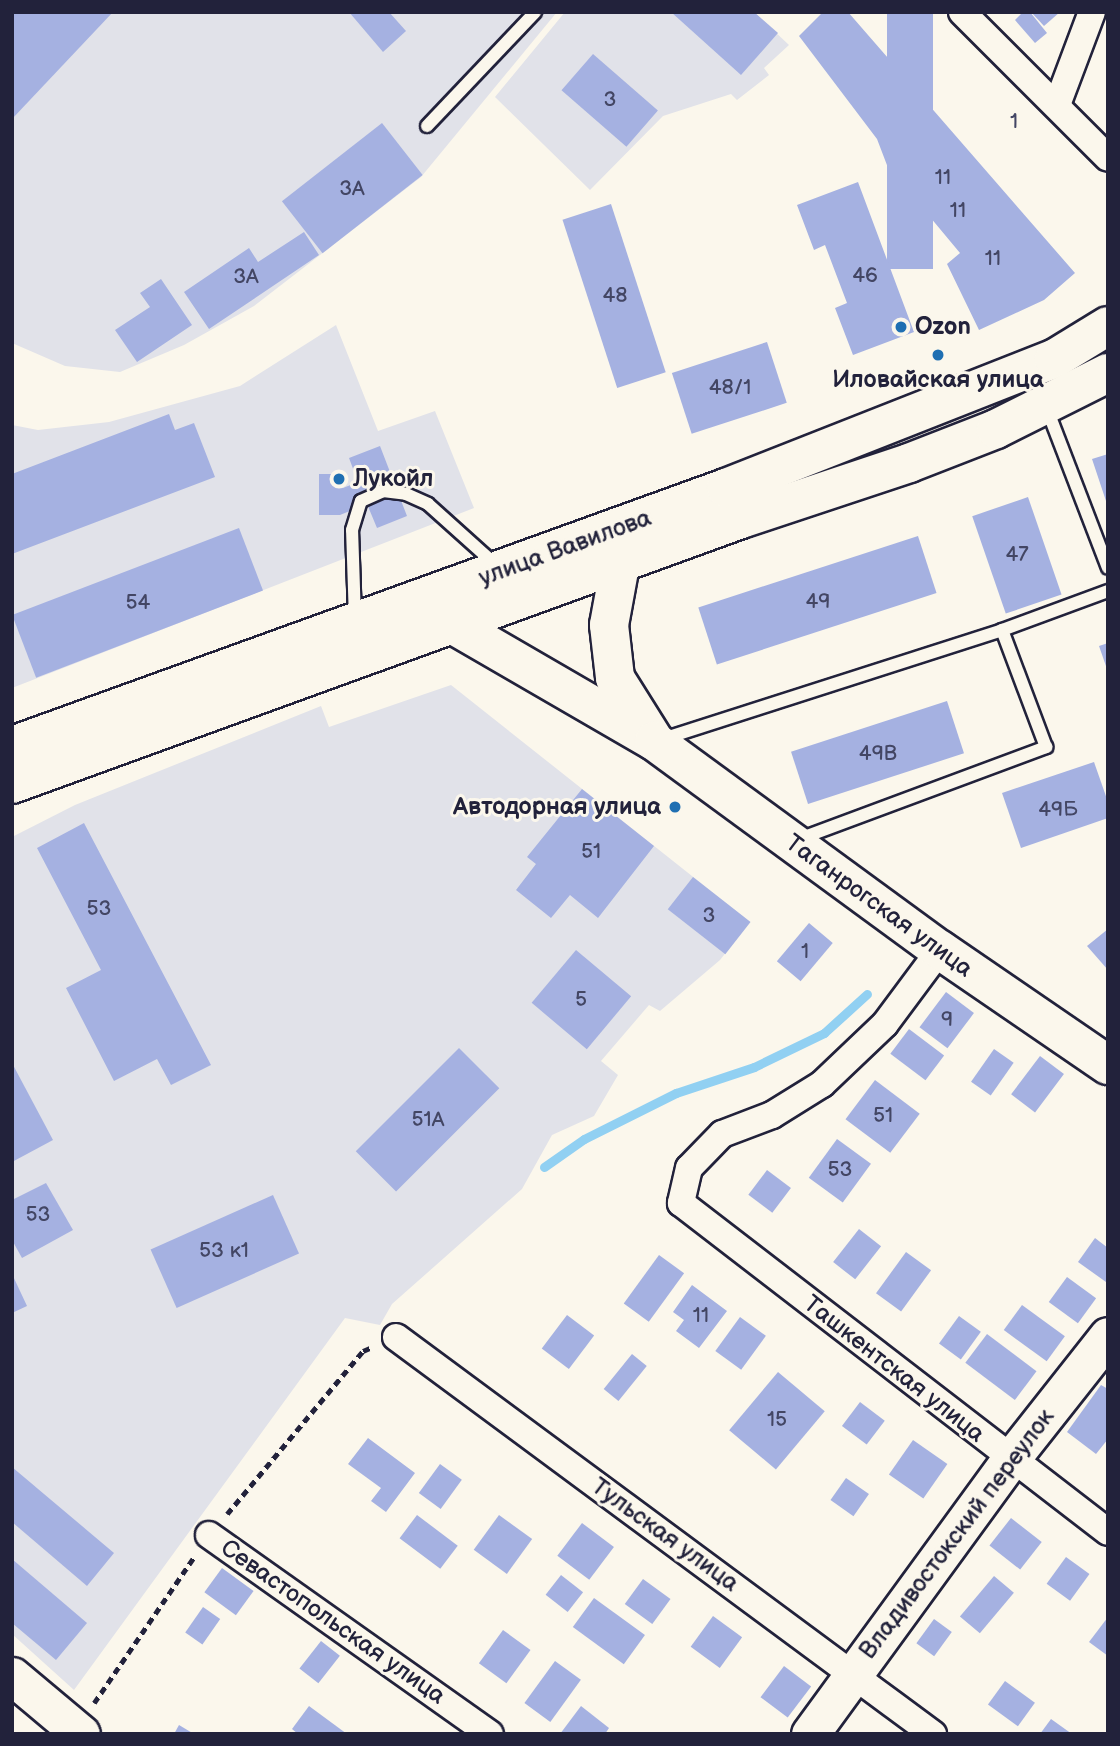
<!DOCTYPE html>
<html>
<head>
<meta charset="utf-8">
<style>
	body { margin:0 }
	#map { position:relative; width:1120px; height:1746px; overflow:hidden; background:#fbf7ec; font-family:"Balsamiq Sans",sans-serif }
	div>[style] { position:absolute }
	.built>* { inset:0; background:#e1e2e9 }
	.stream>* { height:9px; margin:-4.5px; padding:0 4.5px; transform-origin:4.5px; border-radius:4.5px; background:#91d0f2 }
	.building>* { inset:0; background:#a5b1e1; transform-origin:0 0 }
	.path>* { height:4.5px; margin-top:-2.25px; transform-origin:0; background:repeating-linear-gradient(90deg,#22223b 0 7px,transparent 0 12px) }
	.roads { filter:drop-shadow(2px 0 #22223b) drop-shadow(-2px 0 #22223b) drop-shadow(0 2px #22223b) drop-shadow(0 -2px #22223b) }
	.lane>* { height:12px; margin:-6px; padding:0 6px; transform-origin:6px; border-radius:6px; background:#fbf7ec }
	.street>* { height:26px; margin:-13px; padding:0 13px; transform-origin:13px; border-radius:13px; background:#fbf7ec }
	.secondary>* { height:37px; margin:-18.5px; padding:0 18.5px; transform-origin:18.5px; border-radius:18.5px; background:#fbf7ec }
	.primary>* { height:38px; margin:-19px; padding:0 19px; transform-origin:19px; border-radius:19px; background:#fbf7ec }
	.dots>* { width:19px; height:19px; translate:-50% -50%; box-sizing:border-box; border:4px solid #fbf7ec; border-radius:50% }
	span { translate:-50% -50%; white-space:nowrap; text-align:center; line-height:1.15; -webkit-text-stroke:6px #fbf7ec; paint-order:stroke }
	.number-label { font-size:21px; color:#434664 }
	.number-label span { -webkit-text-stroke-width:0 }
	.poi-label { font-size:24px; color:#22223b; font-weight:700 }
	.left { translate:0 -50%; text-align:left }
	.right { translate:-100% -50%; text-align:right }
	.street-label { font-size:24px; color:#22223b }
	.frame { position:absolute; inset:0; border:14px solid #22223b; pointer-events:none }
</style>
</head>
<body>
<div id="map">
	<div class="built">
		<i style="clip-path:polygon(12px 12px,557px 12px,421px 177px,254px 306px,184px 345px,120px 372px,65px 366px,12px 343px)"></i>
		<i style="clip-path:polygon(565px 12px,754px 12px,789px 45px,764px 68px,769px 75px,737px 100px,731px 94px,663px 116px,590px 190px,495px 97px)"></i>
		<i style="clip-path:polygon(336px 325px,378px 431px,435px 411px,474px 508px,12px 688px,12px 425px,38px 430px,109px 422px,240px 386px)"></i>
		<i style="clip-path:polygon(451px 685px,750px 922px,720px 960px,660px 1011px,649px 1005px,601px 1061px,618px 1075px,594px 1116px,552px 1135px,522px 1189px,392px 1304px,380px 1325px,345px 1318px,74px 1690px,12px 1634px,12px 837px,75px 805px,321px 706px,329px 727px)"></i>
	</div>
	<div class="stream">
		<i style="left:544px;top:1167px;width:49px;rotate:-35deg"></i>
		<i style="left:584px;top:1139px;width:103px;rotate:-26.6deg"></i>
		<i style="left:676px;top:1093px;width:82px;rotate:-18.4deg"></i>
		<i style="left:754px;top:1067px;width:78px;rotate:-25.9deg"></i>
		<i style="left:824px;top:1033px;width:58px;rotate:-42.2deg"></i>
	</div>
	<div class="building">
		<i style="clip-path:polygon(12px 12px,113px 12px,12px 119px)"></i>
		<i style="clip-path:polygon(349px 12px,389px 12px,406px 31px,383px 52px)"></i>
		<i style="clip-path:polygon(671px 12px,754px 12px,778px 33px,741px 75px)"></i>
		<i style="clip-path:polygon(823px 12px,848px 12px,1075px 273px,1044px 300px,979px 330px,947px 264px,960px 253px,930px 217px,911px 228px,877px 139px,799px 36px)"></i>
		<i style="left:887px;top:12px;width:46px;height:257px"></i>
		<i style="clip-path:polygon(1023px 12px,1030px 12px,1047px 33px,1035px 43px,1015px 20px)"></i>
		<i style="clip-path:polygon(1031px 12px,1060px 12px,1044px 26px)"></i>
		<i style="left:593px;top:54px;width:86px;height:48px;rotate:41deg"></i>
		<i style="left:382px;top:123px;width:66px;height:127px;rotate:52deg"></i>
		<i style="clip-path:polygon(858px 182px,914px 332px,853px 355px,835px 308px,847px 303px,825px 245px,814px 250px,797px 205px)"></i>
		<i style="left:611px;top:204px;width:177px;height:51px;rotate:72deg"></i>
		<i style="clip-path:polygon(304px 232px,319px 255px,209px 329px,184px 292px,249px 248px,258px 262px)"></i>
		<i style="clip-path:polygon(161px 279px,192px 325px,137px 362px,115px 330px,150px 307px,140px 293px)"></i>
		<i style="left:767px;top:342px;width:64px;height:100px;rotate:72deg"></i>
		<i style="clip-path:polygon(169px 414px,175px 430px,194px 423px,215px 477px,12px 554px,12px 474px)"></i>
		<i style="clip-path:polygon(380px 446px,407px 516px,377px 528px,367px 504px,340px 515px,319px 515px,319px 474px,343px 474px,343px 488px,358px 482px,349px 458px)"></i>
		<i style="clip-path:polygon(1108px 454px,1108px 504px,1107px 504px,1092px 459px)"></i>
		<i style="left:1028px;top:497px;width:103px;height:59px;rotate:71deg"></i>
		<i style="left:239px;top:528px;width:67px;height:243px;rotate:69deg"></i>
		<i style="left:918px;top:536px;width:60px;height:231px;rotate:72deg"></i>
		<i style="clip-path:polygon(1108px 643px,1108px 669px,1107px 669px,1099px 646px)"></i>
		<i style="left:947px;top:701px;width:55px;height:164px;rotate:72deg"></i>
		<i style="clip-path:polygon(1094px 762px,1108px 802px,1108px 818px,1021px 848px,1002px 793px)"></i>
		<i style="clip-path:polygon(582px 789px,654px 846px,598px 918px,570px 895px,551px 918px,516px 890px,536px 864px,527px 857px)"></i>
		<i style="clip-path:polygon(84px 823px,211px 1065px,171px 1085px,157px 1059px,114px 1081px,66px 988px,101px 970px,37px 848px)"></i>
		<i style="left:693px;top:877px;width:73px;height:41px;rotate:38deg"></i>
		<i style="left:809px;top:923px;width:31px;height:50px;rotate:40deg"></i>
		<i style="clip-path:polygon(1108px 929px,1108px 970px,1087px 946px)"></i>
		<i style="left:576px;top:950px;width:72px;height:69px;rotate:40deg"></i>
		<i style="left:946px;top:992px;width:35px;height:44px;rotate:37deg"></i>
		<i style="left:909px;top:1029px;width:44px;height:31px;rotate:37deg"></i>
		<i style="left:459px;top:1048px;width:57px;height:146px;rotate:45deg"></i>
		<i style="left:994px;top:1049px;width:24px;height:40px;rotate:35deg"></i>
		<i style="left:1040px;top:1056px;width:30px;height:48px;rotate:37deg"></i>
		<i style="clip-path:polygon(12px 1063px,53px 1140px,12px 1162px)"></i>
		<i style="left:875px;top:1080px;width:56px;height:49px;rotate:37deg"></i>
		<i style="left:837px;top:1139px;width:42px;height:48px;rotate:36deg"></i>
		<i style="left:767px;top:1170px;width:30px;height:31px;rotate:37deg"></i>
		<i style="clip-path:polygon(46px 1183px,73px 1230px,22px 1258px,12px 1240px,12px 1200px)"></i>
		<i style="left:273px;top:1195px;width:64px;height:134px;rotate:66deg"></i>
		<i style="left:859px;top:1229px;width:28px;height:42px;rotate:38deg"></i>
		<i style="clip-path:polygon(1095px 1238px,1108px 1248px,1106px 1282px,1078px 1262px)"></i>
		<i style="left:906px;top:1252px;width:31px;height:51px;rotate:36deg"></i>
		<i style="left:659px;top:1255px;width:31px;height:60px;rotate:36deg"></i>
		<i style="clip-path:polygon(12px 1274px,27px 1306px,12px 1313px)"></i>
		<i style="left:1067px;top:1277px;width:36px;height:31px;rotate:36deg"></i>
		<i style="clip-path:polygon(692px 1285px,727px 1311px,699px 1348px,676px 1331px,684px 1320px,673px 1312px)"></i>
		<i style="left:1022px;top:1305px;width:53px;height:31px;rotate:36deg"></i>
		<i style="left:567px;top:1315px;width:34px;height:42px;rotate:37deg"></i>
		<i style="left:959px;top:1316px;width:27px;height:34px;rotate:36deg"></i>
		<i style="left:740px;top:1317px;width:32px;height:42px;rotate:36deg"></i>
		<i style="left:987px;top:1334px;width:62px;height:36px;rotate:37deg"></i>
		<i style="left:632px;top:1354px;width:19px;height:45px;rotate:39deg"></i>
		<i style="left:778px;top:1372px;width:61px;height:76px;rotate:40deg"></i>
		<i style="clip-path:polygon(1101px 1385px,1108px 1389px,1108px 1439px,1096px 1454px,1067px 1432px)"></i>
		<i style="left:860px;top:1402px;width:31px;height:30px;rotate:37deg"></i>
		<i style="clip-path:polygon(368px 1438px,415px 1473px,386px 1512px,371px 1501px,381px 1488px,348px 1464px)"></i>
		<i style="left:913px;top:1440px;width:42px;height:42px;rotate:35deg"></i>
		<i style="left:440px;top:1464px;width:27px;height:36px;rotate:36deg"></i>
		<i style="clip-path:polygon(12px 1467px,114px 1553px,87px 1586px,12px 1522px)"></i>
		<i style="left:846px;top:1478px;width:28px;height:27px;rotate:35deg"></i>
		<i style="left:417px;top:1515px;width:51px;height:29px;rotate:37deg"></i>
		<i style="left:499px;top:1515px;width:41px;height:43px;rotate:36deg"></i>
		<i style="left:1011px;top:1518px;width:39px;height:35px;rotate:38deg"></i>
		<i style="left:582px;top:1523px;width:40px;height:41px;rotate:37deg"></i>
		<i style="left:1066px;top:1557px;width:29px;height:33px;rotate:36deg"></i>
		<i style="clip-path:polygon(12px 1559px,87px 1623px,56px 1660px,12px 1623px)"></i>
		<i style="left:222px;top:1568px;width:39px;height:30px;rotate:36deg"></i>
		<i style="left:561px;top:1575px;width:28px;height:25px;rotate:38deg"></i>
		<i style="left:994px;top:1576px;width:26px;height:53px;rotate:40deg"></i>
		<i style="left:643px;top:1579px;width:34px;height:31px;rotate:36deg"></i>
		<i style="left:594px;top:1598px;width:63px;height:36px;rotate:36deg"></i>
		<i style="left:203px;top:1607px;width:21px;height:31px;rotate:35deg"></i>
		<i style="left:713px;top:1616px;width:36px;height:38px;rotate:36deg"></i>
		<i style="clip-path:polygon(1108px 1617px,1108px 1656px,1089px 1642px)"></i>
		<i style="left:934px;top:1619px;width:22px;height:30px;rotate:36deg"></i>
		<i style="left:503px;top:1630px;width:34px;height:41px;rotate:36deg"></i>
		<i style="left:321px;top:1641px;width:24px;height:35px;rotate:38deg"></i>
		<i style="left:555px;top:1661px;width:32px;height:52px;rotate:36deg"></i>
		<i style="left:784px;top:1666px;width:34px;height:39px;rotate:37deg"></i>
		<i style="left:1005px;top:1681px;width:37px;height:29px;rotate:36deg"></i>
		<i style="clip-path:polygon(309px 1706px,347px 1734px,298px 1734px,292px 1729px)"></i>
		<i style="clip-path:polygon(581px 1706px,609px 1728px,605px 1734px,560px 1734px)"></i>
		<i style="clip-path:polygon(1051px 1719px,1072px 1734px,1040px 1734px)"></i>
		<i style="clip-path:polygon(179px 1725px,194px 1734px,174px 1734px)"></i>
	</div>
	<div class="path">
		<i style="left:227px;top:1514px;width:212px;rotate:-50.2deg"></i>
		<i style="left:363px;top:1351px;width:10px;rotate:-24deg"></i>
		<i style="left:94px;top:1703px;width:177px;rotate:-55.6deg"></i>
	</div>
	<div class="roads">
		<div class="lane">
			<i style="left:427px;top:126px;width:157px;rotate:-46.5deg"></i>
			<i style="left:1047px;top:409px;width:170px;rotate:69deg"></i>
			<i style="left:355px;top:619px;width:89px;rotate:-91.9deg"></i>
			<i style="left:352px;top:530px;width:30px;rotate:-73deg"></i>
			<i style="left:361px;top:501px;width:24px;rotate:-24deg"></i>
			<i style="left:383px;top:491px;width:23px;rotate:7deg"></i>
			<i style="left:406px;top:494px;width:24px;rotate:24deg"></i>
			<i style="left:428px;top:504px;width:93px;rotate:41.9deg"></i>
			<i style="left:663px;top:739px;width:356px;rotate:-17.8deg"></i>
			<i style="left:1002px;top:630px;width:113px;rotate:-20.2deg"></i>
			<i style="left:799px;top:839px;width:264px;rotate:-20.4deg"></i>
			<i style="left:1046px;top:747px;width:125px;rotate:-110.6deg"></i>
		</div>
		<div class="street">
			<i style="left:962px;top:12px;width:206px;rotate:45deg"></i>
			<i style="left:1057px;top:105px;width:99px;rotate:-69.4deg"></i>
			<i style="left:940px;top:950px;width:92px;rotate:126.6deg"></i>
			<i style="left:885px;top:1024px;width:87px;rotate:136.4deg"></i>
			<i style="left:822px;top:1084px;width:59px;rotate:148.2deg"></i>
			<i style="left:772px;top:1115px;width:53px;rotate:159.2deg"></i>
			<i style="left:722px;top:1134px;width:47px;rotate:134.1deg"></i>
			<i style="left:689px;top:1168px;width:36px;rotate:103deg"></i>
			<i style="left:681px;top:1203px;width:539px;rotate:37.61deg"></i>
			<i style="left:396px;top:1337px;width:668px;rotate:36.48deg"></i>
			<i style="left:209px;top:1535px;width:344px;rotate:35.3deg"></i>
		</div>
		<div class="secondary">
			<i style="left:12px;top:1676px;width:90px;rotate:40deg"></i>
			<i style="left:810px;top:1734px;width:339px;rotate:-53.9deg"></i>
			<i style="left:1010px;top:1460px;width:158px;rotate:-51.7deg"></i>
		</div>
		<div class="primary">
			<i style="left:632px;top:546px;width:22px;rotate:122deg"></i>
			<i style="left:620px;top:565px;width:61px;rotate:100.4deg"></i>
			<i style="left:609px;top:625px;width:53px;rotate:83.5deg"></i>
			<i style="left:615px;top:678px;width:70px;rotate:57.9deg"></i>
			<i style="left:452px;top:624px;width:233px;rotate:30.1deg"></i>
			<i style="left:654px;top:741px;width:354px;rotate:36.2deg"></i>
			<i style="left:940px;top:950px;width:204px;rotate:34.4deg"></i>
			<i style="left:12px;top:746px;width:759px;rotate:-19.87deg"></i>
			<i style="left:726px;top:488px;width:352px;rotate:-21.5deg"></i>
			<i style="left:1054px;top:359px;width:63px;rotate:-31.4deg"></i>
			<i style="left:12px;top:784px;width:776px;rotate:-19.98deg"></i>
			<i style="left:741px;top:519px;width:177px;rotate:-18.4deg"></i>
			<i style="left:909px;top:463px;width:93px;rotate:-21.3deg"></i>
			<i style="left:996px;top:429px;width:125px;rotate:-26.6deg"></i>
		</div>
	</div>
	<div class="dots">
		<i style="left:901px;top:327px;background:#1f6fb2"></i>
		<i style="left:938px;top:355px;background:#1f6fb2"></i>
		<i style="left:339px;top:479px;background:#1f6fb2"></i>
		<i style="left:675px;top:807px;background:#1f6fb2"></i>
	</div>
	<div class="number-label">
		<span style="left:610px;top:100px">3</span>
		<span style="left:1014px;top:122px">1</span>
		<span style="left:943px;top:178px">11</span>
		<span style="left:352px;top:189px">3А</span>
		<span style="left:958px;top:211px">11</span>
		<span style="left:993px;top:259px">11</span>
		<span style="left:865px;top:276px">46</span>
		<span style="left:246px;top:277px">3А</span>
		<span style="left:615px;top:296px">48</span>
		<span style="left:730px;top:388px">48/1</span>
		<span style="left:1017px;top:555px">47</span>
		<span style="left:818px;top:602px">49</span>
		<span style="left:138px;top:603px">54</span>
		<span style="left:878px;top:754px">49В</span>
		<span style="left:1058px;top:810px">49Б</span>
		<span style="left:591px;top:852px">51</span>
		<span style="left:99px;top:909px">53</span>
		<span style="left:709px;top:916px">3</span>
		<span style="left:805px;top:952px">1</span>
		<span style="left:581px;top:1000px">5</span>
		<span style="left:947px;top:1020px">9</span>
		<span style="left:883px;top:1116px">51</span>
		<span style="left:428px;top:1120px">51А</span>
		<span style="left:840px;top:1170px">53</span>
		<span style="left:38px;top:1215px">53</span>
		<span style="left:224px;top:1251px">53 к1</span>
		<span style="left:701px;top:1316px">11</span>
		<span style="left:777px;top:1420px">15</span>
	</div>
	<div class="poi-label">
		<span class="left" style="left:915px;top:327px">Ozon</span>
		<span style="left:938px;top:380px">Иловайская улица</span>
		<span class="left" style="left:353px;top:479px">Лукойл</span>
		<span class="right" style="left:661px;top:807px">Автодорная улица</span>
	</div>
	<div class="street-label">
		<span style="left:565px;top:548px;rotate:-20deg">улица Вавилова</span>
		<span style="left:879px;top:906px;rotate:36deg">Таганрогская улица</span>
		<span style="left:894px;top:1369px;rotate:38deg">Ташкентская улица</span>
		<span style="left:957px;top:1534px;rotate:-53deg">Владивостокский переулок</span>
		<span style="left:665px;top:1535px;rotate:36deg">Тульская улица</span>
		<span style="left:333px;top:1622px;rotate:35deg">Севастопольская улица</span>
	</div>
	<div class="frame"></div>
</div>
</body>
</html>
